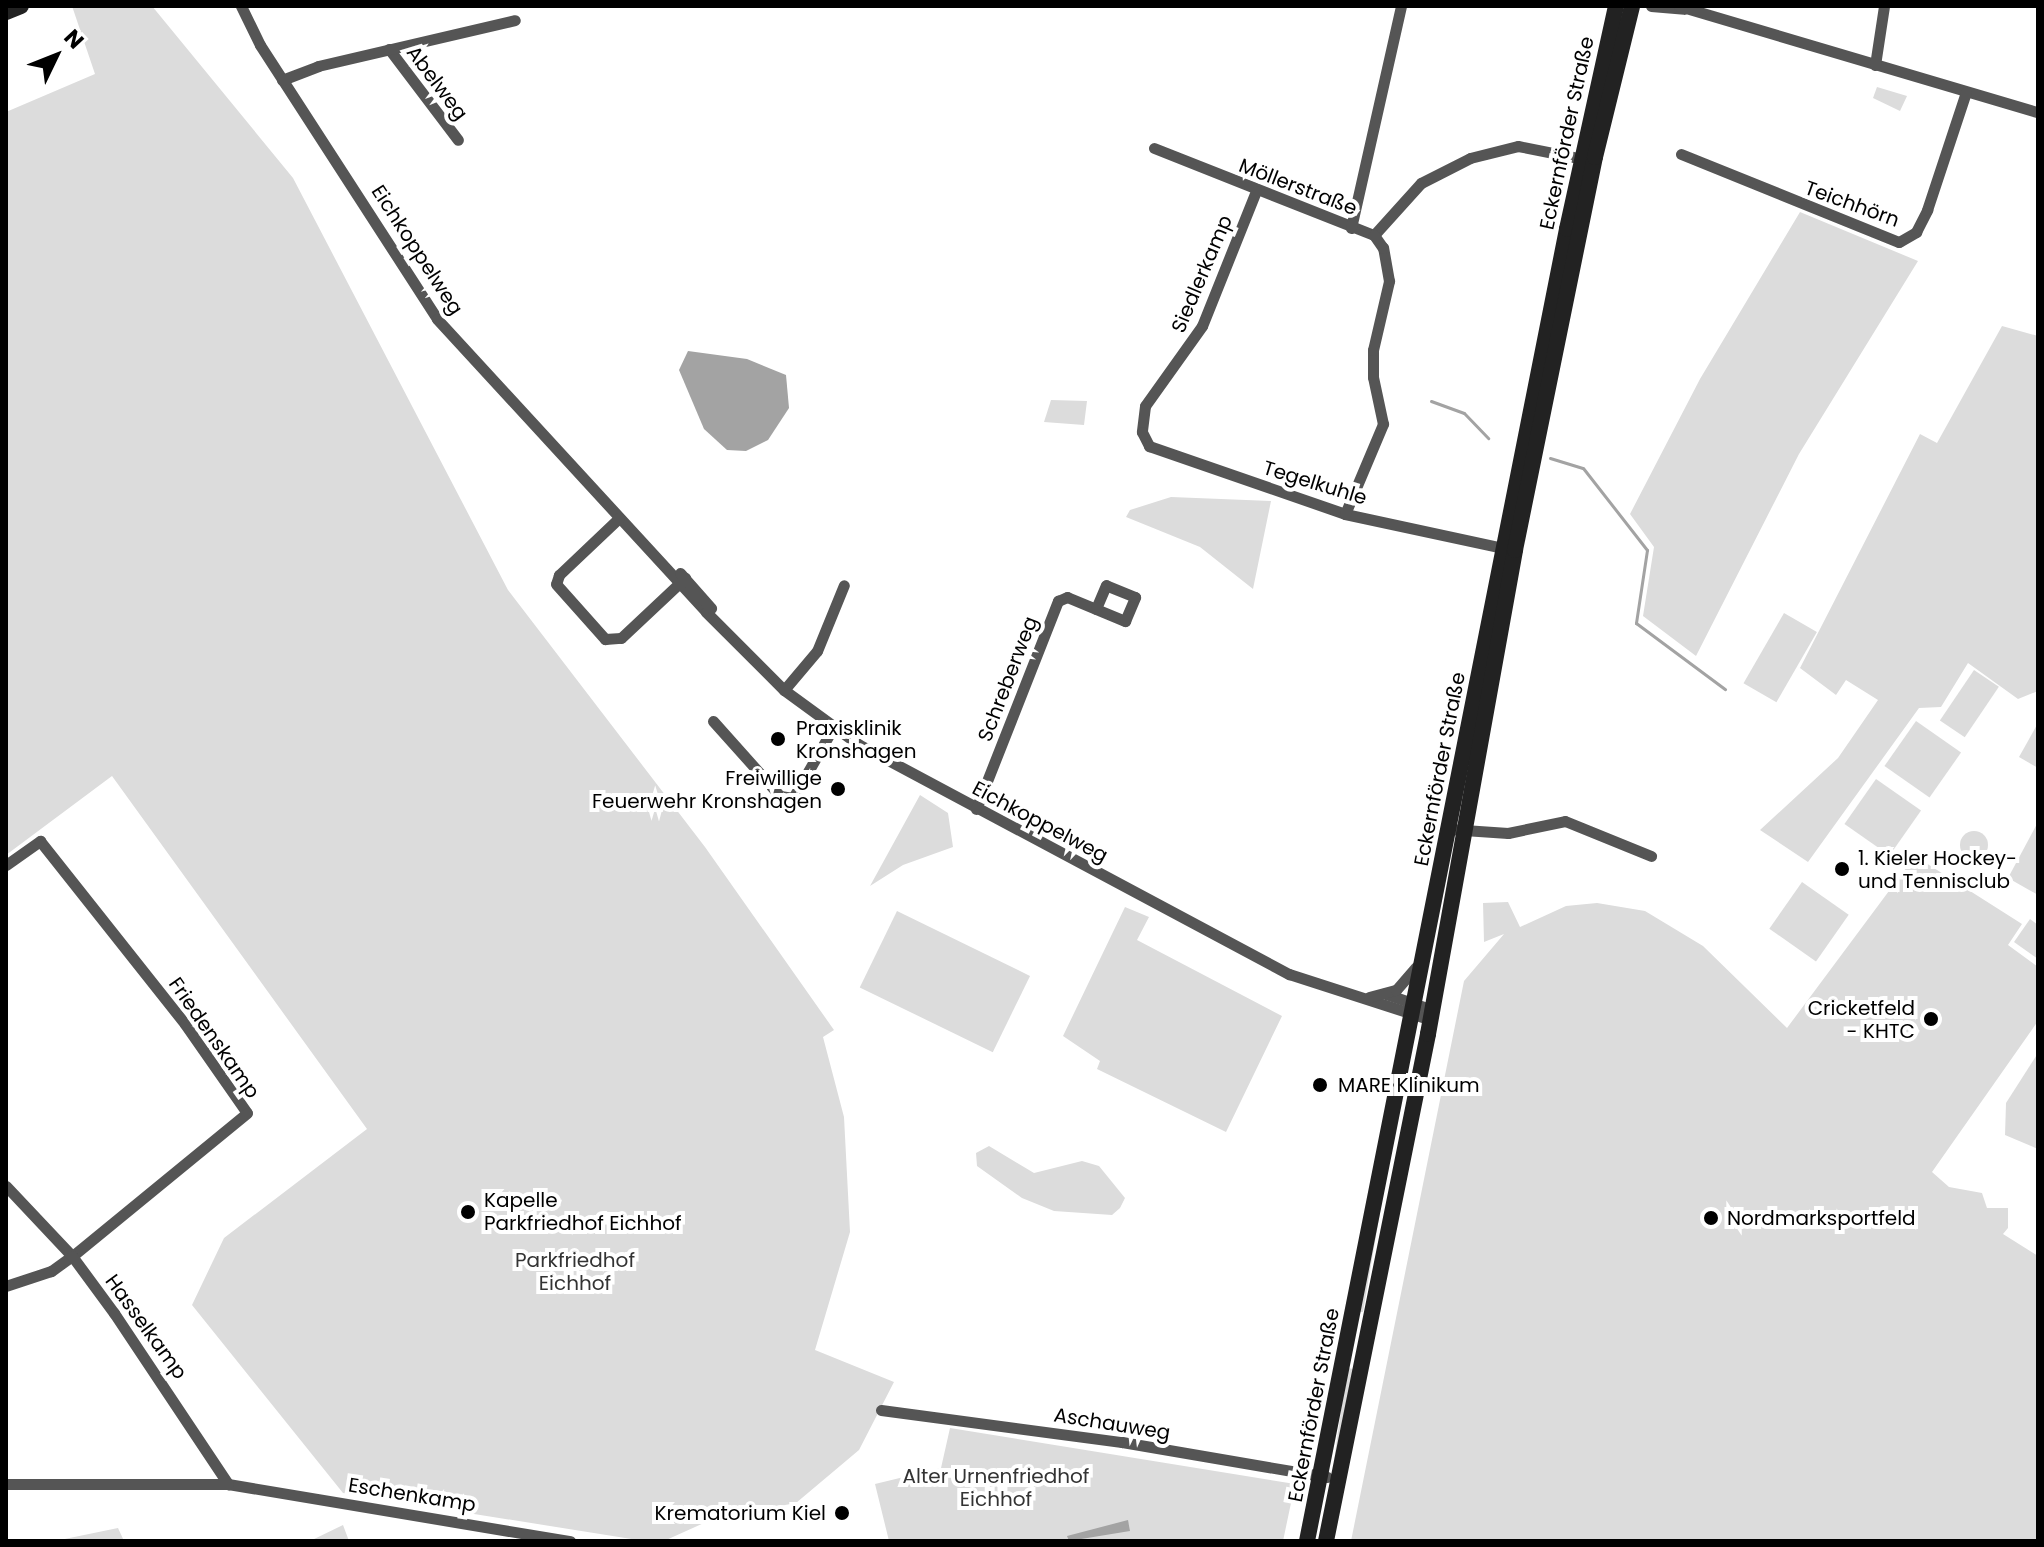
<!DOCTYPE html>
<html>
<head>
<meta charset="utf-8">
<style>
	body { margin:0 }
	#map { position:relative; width:2044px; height:1547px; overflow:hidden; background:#fff; font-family:Poppins,sans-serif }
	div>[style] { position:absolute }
	.green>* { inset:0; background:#dcdcdc; transform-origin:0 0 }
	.round { border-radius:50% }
	.water>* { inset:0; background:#a3a3a3 }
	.stream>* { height:3px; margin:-1.5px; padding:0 1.5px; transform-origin:1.5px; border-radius:1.5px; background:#a3a3a3 }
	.street>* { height:11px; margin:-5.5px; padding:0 5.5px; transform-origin:5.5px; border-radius:5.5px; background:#555 }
	.secondary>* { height:16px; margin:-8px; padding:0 8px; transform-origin:8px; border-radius:8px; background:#222 }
	.dots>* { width:22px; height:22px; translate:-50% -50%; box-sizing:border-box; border:4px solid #fff; border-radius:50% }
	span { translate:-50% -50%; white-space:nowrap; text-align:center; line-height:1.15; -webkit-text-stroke:8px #fff; paint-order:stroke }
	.street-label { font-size:20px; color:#000 }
	.poi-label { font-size:20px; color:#000 }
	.left { translate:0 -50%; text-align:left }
	.right { translate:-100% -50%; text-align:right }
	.park-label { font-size:20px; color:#333 }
	.frame { position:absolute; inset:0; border:8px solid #000; pointer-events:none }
	.north { position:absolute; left:16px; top:16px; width:80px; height:80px; -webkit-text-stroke:6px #fff; paint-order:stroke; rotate:47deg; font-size:22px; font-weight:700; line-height:32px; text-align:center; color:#000 }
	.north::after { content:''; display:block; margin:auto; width:28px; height:36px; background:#000; clip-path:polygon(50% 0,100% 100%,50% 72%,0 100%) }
</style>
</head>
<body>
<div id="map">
	<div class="green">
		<i style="clip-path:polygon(72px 6px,152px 6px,293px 178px,508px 590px,705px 847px,834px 1030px,823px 1037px,844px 1117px,850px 1232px,815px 1350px,894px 1382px,859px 1450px,796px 1503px,715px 1518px,664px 1541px,644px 1541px,343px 1493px,192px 1305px,224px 1238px,367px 1129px,112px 776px,6px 855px,6px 112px,95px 74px)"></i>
		<i style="clip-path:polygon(1877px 87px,1907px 96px,1900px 111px,1873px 98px)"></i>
		<i style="clip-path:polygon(1800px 212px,1918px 261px,1799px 454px,1696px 656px,1643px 616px,1654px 547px,1630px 514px,1700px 379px)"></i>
		<i style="clip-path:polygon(2002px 326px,2038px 336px,2038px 691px,2018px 699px,1968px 663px,1941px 707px,1919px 708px,1808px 862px,1760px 830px,1838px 758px,1878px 700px,1846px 680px,1836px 695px,1800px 668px,1920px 434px,1937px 443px)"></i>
		<i style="clip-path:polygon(1051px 400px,1087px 401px,1084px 425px,1044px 422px)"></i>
		<i style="clip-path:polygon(1171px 497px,1271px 501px,1253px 589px,1200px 547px,1126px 517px,1130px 510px)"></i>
		<i style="left:1784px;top:613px;width:38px;height:81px;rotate:30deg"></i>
		<i style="left:1974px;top:670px;width:30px;height:61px;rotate:34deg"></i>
		<i style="left:1916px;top:721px;width:55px;height:55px;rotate:35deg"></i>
		<i style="clip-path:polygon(2038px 723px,2038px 768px,2019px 757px)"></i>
		<i style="left:1876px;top:779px;width:55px;height:55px;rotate:35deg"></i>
		<i style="clip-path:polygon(920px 795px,948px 813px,953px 847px,903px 865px,870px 886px)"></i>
		<i style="clip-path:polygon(2038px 822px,2038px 895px,2008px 878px)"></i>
		<i class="round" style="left:1960px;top:831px;width:28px;height:28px"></i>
		<i style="clip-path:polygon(1915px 856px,2022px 924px,2008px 945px,2038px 967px,2038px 1021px,1932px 1172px,1949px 1187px,1982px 1193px,1987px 1208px,2008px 1208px,2008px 1228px,2003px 1234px,2038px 1256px,2038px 1541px,1351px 1541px,1464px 981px,1504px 934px,1484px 942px,1483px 903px,1508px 902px,1520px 927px,1566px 906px,1597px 903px,1645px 911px,1703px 946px,1787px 1028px)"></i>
		<i style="left:1802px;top:882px;width:57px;height:57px;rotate:35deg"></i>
		<i style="clip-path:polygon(1125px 907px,1149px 917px,1137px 940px,1282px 1016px,1226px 1132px,1097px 1069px,1100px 1061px,1063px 1036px)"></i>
		<i style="left:897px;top:911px;width:148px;height:85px;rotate:26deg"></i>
		<i style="clip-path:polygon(2030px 919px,2038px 925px,2038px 959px,2014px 942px)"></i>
		<i style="clip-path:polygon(2038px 1053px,2038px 1149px,2005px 1135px,2006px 1103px)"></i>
		<i style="clip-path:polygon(989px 1146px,1034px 1173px,1082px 1161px,1099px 1166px,1125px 1198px,1120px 1208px,1112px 1215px,1054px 1211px,1022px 1198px,977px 1166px,976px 1153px)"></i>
		<i style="clip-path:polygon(1384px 1189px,1363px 1312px,1358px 1312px)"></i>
		<i style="left:1347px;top:1368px;width:7px;height:95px;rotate:8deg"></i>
		<i style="clip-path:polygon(950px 1428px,1295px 1484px,1283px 1541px,889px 1541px,875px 1484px,941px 1468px)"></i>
		<i style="clip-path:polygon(343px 1525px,349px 1541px,310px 1541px)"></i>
		<i style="clip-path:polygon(118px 1528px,124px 1541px,55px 1541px)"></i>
	</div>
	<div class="water">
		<i style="clip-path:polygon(688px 351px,747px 359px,786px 375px,789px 408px,768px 440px,746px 451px,727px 450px,704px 429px,679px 370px)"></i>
		<i style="clip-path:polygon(1128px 1520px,1130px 1531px,1069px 1541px,1067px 1536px)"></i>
	</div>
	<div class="stream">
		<i style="left:1431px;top:401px;width:35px;rotate:20deg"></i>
		<i style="left:1464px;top:413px;width:35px;rotate:46deg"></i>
		<i style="left:1550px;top:458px;width:34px;rotate:17deg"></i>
		<i style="left:1583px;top:468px;width:104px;rotate:52deg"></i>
		<i style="left:1647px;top:550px;width:74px;rotate:98.6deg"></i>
		<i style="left:1636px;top:623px;width:111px;rotate:36.6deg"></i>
	</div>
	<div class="street">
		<i style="left:241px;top:6px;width:43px;rotate:64deg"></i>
		<i style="left:260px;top:45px;width:326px;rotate:57.1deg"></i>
		<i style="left:437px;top:319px;width:398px;rotate:47.4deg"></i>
		<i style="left:706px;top:612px;width:110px;rotate:45deg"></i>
		<i style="left:784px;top:690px;width:92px;rotate:36.1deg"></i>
		<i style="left:858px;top:744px;width:489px;rotate:28.1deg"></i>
		<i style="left:1289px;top:974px;width:149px;rotate:17.9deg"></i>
		<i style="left:1651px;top:6px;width:33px;rotate:5deg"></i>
		<i style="left:1679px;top:6px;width:374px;rotate:16.5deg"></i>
		<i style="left:389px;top:49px;width:114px;rotate:52.8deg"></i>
		<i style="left:1875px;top:65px;width:60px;rotate:-81.3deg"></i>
		<i style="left:282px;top:80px;width:39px;rotate:-21deg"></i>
		<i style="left:318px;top:66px;width:202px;rotate:-13.1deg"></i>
		<i style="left:1154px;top:148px;width:237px;rotate:21.6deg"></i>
		<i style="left:1374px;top:235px;width:70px;rotate:-47.9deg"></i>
		<i style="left:1421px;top:183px;width:55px;rotate:-27deg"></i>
		<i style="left:1470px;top:158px;width:49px;rotate:-14deg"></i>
		<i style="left:1518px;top:146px;width:71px;rotate:11.3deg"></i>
		<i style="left:1681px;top:154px;width:235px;rotate:22deg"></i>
		<i style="left:1899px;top:242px;width:20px;rotate:-30deg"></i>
		<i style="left:1916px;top:232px;width:25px;rotate:-63deg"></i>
		<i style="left:1927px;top:210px;width:124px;rotate:-71.7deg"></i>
		<i style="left:1256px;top:191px;width:145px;rotate:111.8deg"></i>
		<i style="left:1202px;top:326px;width:98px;rotate:125.5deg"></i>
		<i style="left:1145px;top:406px;width:26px;rotate:97deg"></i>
		<i style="left:1142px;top:432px;width:16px;rotate:63deg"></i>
		<i style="left:1149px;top:446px;width:207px;rotate:19.1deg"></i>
		<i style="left:1345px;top:514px;width:167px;rotate:12.1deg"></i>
		<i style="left:1351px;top:228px;width:228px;rotate:-77.3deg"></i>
		<i style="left:1345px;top:514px;width:98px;rotate:-67.1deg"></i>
		<i style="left:1383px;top:424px;width:48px;rotate:-102deg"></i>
		<i style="left:1373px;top:377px;width:27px;rotate:-90deg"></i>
		<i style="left:1373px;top:350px;width:71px;rotate:-76.9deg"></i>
		<i style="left:1389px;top:281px;width:34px;rotate:-100deg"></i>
		<i style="left:1383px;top:248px;width:16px;rotate:-125deg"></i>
		<i style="left:619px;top:518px;width:83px;rotate:136.5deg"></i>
		<i style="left:559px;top:575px;width:9px;rotate:108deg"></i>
		<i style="left:556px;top:584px;width:74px;rotate:48.3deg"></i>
		<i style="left:605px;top:639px;width:16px;rotate:-4deg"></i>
		<i style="left:621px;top:638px;width:88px;rotate:-43.2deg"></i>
		<i style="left:680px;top:573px;width:47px;rotate:48.5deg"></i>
		<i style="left:784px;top:690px;width:51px;rotate:-49.8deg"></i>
		<i style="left:817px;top:651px;width:71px;rotate:-67.8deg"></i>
		<i style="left:713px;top:721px;width:101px;rotate:48.2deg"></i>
		<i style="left:780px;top:796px;width:13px;rotate:9deg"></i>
		<i style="left:793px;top:798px;width:81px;rotate:-60.3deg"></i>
		<i style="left:976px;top:809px;width:224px;rotate:-68.5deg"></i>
		<i style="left:1058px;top:601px;width:10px;rotate:-24deg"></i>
		<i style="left:1067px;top:597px;width:63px;rotate:22.5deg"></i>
		<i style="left:1125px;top:621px;width:26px;rotate:-67deg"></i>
		<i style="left:1135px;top:597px;width:31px;rotate:-158deg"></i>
		<i style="left:1106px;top:585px;width:26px;rotate:113deg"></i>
		<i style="left:1449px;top:829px;width:59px;rotate:3.9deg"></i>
		<i style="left:1508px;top:833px;width:58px;rotate:-11.9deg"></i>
		<i style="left:1565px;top:821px;width:93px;rotate:22.1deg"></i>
		<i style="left:6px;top:865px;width:42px;rotate:-35.2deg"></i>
		<i style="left:40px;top:841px;width:233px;rotate:51.6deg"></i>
		<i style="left:185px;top:1024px;width:108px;rotate:55.1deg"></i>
		<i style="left:247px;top:1113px;width:226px;rotate:140.7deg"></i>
		<i style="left:72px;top:1256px;width:26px;rotate:144deg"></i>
		<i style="left:51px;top:1271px;width:47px;rotate:161.6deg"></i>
		<i style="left:1386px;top:994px;width:50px;rotate:18.8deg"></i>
		<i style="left:1369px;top:997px;width:28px;rotate:-15deg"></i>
		<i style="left:1396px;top:990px;width:30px;rotate:-49deg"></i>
		<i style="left:6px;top:1186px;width:96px;rotate:46.7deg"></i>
		<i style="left:72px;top:1256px;width:71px;rotate:53.6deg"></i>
		<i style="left:114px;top:1313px;width:206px;rotate:56.3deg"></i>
		<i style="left:228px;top:1484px;width:347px;rotate:9.5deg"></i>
		<i style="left:881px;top:1410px;width:243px;rotate:7.6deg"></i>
		<i style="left:1122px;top:1442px;width:208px;rotate:9.7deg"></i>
		<i style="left:6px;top:1484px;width:222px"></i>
	</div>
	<div class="secondary">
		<i style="left:6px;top:12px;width:16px;rotate:-22deg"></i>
		<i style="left:1307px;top:1541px;width:1338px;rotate:-78.79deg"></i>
		<i style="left:1567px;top:229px;width:228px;rotate:-77.6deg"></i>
		<i style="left:1326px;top:1541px;width:517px;rotate:-78.62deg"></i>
		<i style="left:1428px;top:1034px;width:492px;rotate:-79.8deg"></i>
		<i style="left:1515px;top:550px;width:401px;rotate:-78.5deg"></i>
		<i style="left:1595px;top:157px;width:155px;rotate:-76.2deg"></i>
	</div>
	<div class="dots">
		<i style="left:778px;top:739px;background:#000"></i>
		<i style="left:838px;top:789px;background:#000"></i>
		<i style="left:1842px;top:869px;background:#000"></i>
		<i style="left:1931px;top:1019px;background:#000"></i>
		<i style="left:1320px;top:1085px;background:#000"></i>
		<i style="left:468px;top:1212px;background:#000"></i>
		<i style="left:1711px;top:1218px;background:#000"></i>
		<i style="left:842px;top:1513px;background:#000"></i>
	</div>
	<div class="street-label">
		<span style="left:437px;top:83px;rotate:53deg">Abelweg</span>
		<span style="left:1567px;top:133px;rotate:-78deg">Eckernförder Straße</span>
		<span style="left:1298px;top:187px;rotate:21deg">Möllerstraße</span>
		<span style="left:1852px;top:204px;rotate:20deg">Teichhörn</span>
		<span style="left:417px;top:250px;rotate:57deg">Eichkoppelweg</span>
		<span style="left:1202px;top:274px;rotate:-67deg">Siedlerkamp</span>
		<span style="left:1315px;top:483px;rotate:17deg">Tegelkuhle</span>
		<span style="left:1008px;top:679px;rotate:-69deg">Schreberweg</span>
		<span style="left:1440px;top:769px;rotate:-79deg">Eckernförder Straße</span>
		<span style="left:1040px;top:822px;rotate:28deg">Eichkoppelweg</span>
		<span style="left:214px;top:1038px;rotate:55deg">Friedenskamp</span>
		<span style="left:146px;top:1327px;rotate:54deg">Hasselkamp</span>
		<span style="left:1314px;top:1405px;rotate:-79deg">Eckernförder Straße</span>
		<span style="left:1112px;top:1424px;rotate:9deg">Aschauweg</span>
		<span style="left:412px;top:1495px;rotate:9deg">Eschenkamp</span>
	</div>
	<div class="poi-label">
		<span class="left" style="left:796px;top:740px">Praxisklinik<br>Kronshagen</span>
		<span class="right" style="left:822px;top:790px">Freiwillige<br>Feuerwehr Kronshagen</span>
		<span class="left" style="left:1858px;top:870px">1. Kieler Hockey-<br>und Tennisclub</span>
		<span class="right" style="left:1915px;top:1020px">Cricketfeld<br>- KHTC</span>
		<span class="left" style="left:1338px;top:1085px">MARE Klinikum</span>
		<span class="left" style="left:484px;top:1212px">Kapelle<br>Parkfriedhof Eichhof</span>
		<span class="left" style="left:1727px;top:1218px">Nordmarksportfeld</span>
		<span class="right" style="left:826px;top:1513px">Krematorium Kiel</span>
	</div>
	<div class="park-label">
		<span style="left:575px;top:1272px">Parkfriedhof<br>Eichhof</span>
		<span style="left:996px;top:1488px">Alter Urnenfriedhof<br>Eichhof</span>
	</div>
	<div class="frame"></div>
	<div class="north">N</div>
</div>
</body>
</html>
